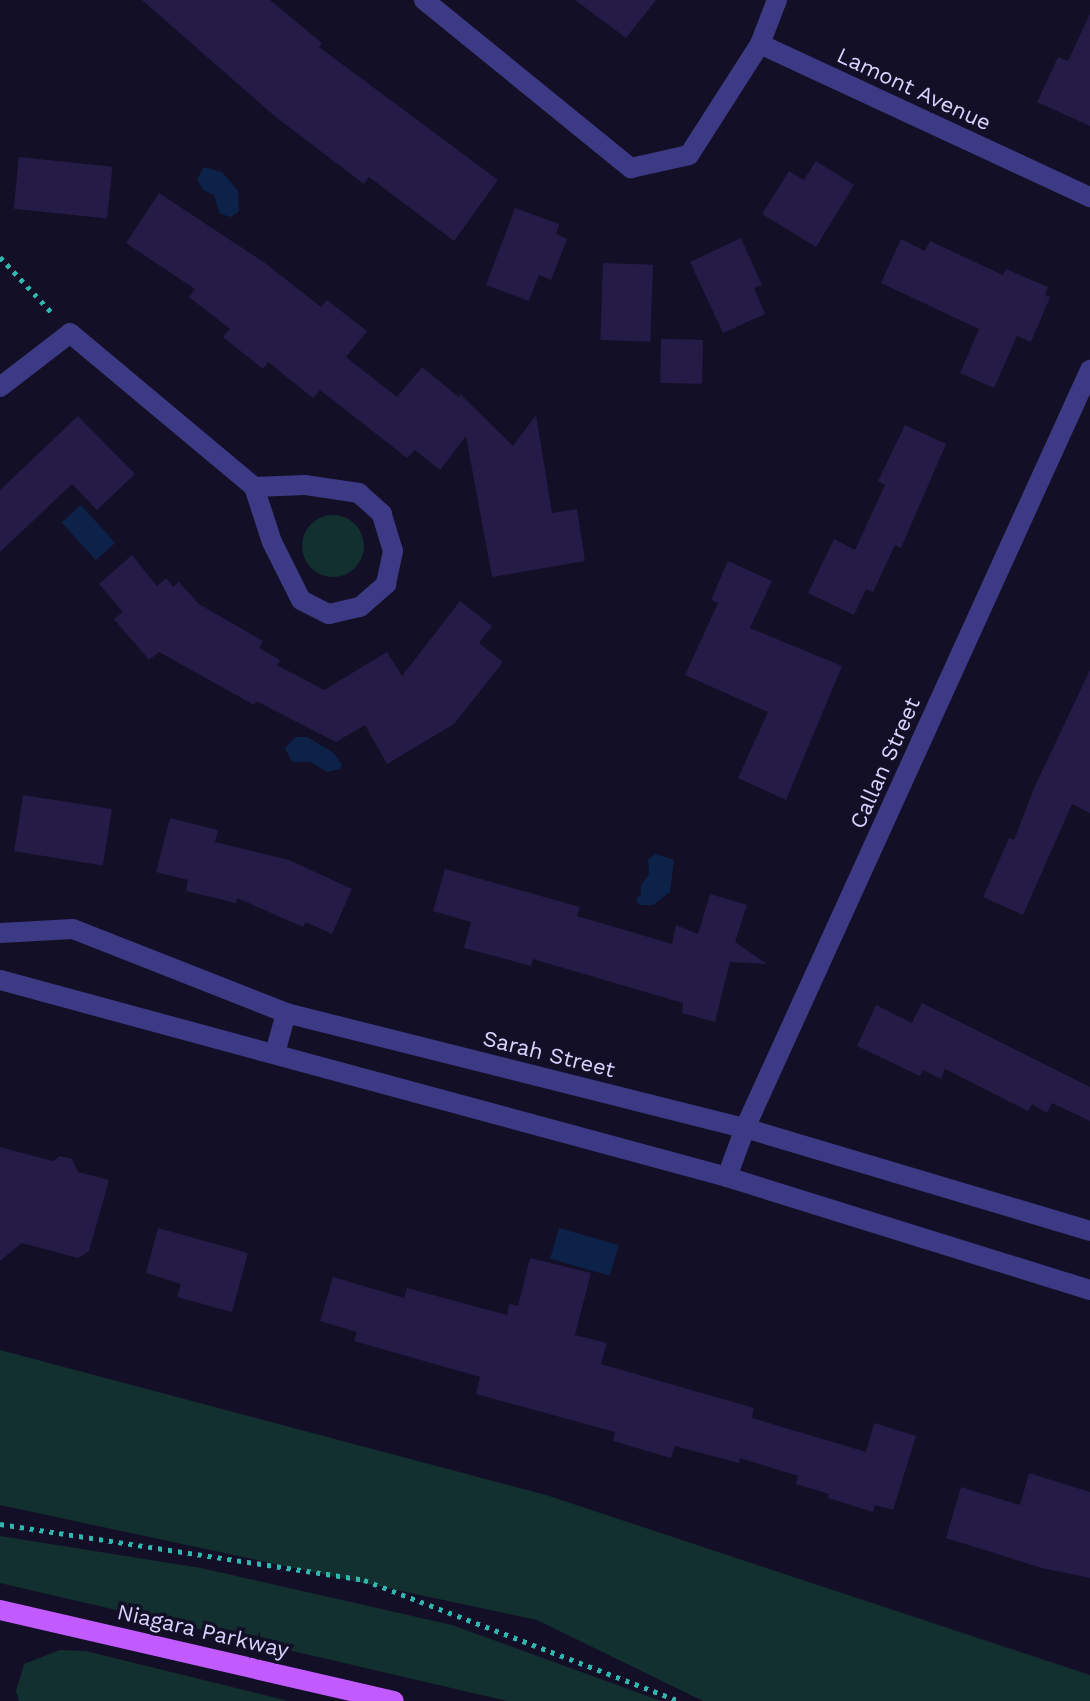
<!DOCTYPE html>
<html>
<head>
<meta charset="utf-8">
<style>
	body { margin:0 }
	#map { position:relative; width:1090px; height:1701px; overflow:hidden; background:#130f26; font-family:"Work Sans",sans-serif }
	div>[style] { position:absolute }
	.green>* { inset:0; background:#12302f }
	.round { border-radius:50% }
	.water>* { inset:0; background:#0c2248; transform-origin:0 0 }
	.building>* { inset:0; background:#241b47; transform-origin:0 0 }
	.path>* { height:5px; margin-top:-2.5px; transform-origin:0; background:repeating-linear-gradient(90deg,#2fb8b0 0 4px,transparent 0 10px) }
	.minor>* { height:20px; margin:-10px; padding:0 10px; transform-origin:10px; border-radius:10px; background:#3d3a85 }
	.major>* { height:20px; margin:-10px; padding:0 10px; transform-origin:10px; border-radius:10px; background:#c25bff }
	span { translate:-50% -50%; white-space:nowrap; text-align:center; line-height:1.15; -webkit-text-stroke:7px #130f26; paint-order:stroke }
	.street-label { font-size:22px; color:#d9d4ff }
</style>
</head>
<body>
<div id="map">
	<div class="green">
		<i class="round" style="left:302px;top:515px;width:62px;height:62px"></i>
		<i style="clip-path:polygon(0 1350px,546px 1495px,1090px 1675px,1090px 1701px,703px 1701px,537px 1620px,0 1505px)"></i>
		<i style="clip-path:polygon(0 1536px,201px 1568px,452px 1625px,661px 1701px,507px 1701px,0 1583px)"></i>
		<i style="clip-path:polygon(60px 1650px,86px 1651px,288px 1701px,19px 1701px,16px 1691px,24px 1664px)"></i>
	</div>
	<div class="water">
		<i style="clip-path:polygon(204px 167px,222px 172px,238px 191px,239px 211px,231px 217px,220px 214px,214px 195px,203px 190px,197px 179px)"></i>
		<i style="left:81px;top:505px;width:51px;height:26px;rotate:48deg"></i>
		<i style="clip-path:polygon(295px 737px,307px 737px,334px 753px,342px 765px,340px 769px,327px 772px,311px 762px,292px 762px,285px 748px)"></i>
		<i style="clip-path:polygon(655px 854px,674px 860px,670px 892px,653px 905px,639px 905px,636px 898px,641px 895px,641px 885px,649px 874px,648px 860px)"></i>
		<i style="left:559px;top:1228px;width:62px;height:32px;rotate:16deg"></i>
	</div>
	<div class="building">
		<i style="clip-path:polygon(142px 0,270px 0,322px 43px,319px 47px,498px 180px,454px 241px,369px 177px,364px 184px,277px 118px)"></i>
		<i style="clip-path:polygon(575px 0,656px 0,626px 38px)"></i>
		<i style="clip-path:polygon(1090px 14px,1090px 126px,1037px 102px,1058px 57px,1068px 61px)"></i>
		<i style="left:19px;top:157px;width:94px;height:52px;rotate:6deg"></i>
		<i style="clip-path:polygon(816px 161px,854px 185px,816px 247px,762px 214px,789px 171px,804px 180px)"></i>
		<i style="clip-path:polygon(159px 193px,265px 263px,321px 307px,327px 300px,367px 331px,346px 357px,397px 397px,422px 367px,460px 398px,459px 393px,513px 446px,536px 415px,552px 513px,577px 509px,585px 561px,492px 577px,466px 436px,440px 470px,415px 450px,407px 458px,320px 390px,313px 398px,268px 362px,263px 369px,223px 337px,230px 329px,189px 297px,195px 289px,126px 243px)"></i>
		<i style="clip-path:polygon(515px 208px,559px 224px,556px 234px,567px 239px,551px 280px,539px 275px,529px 301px,486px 285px)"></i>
		<i style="clip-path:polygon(741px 238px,762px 285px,754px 288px,765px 314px,723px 333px,690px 262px)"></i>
		<i style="clip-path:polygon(901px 239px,925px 251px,930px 241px,1003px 275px,1006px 269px,1048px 287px,1045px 295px,1050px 297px,1031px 342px,1017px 336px,994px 388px,960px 373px,979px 329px,881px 283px)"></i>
		<i style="left:603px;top:263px;width:50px;height:77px;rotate:2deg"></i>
		<i style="left:661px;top:339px;width:42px;height:44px;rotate:1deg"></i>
		<i style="clip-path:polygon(78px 416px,135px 474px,97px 510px,72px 484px,0 552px,0 490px)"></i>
		<i style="clip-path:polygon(905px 425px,946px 444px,901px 548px,895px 545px,873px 592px,866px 589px,854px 615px,808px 593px,834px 539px,855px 550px,885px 485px,878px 481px)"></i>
		<i style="clip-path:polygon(132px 555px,157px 586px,166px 578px,173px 587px,179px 582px,199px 604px,263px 641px,259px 648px,280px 660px,277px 665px,324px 690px,387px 652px,402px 676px,460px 601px,492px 626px,479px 643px,503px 662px,454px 724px,387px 764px,365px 725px,336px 742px,256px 701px,254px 705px,159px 652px,149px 660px,114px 619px,123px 612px,99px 584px)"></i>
		<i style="clip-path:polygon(728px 561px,772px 581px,750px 628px,842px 666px,786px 800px,738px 778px,768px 712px,685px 675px,718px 603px,711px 600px)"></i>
		<i style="clip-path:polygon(1090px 670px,1090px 813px,1072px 804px,1023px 915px,983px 897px,1009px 838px,1014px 840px,1035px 786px)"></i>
		<i style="left:23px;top:795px;width:90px;height:57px;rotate:9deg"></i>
		<i style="clip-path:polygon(170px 818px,218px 830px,215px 842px,289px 860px,352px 889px,332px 934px,306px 922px,303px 927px,237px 898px,236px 903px,186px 891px,188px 880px,156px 872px)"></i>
		<i style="clip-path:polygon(445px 869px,580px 907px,577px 916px,672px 944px,676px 925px,698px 934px,710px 894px,747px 905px,735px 942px,767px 964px,730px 962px,715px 1022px,682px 1013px,683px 1003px,533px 959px,531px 966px,464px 948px,471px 922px,433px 911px)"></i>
		<i style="clip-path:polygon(922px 1003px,1090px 1087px,1090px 1121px,1052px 1103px,1047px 1113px,1032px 1104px,1028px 1111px,945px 1069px,941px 1079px,923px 1070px,920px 1076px,857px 1046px,876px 1005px,912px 1023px)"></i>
		<i style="clip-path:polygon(0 1147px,53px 1161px,60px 1156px,72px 1159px,78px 1172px,109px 1180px,89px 1251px,78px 1258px,22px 1243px,0 1261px)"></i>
		<i style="clip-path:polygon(158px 1228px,248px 1253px,232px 1312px,177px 1297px,181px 1284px,146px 1273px)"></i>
		<i style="clip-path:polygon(530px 1258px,591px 1273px,575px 1335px,607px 1343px,601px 1364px,754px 1408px,752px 1418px,866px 1452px,874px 1423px,916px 1436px,893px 1510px,875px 1505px,873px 1512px,828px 1498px,829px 1494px,796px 1484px,798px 1476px,740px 1458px,739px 1463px,675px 1446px,671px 1458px,613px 1441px,615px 1432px,476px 1394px,480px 1377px,354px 1341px,357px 1332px,320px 1321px,333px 1277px,404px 1298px,407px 1288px,507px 1315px,509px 1304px,518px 1306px)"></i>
		<i style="clip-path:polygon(1029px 1473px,1090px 1492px,1090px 1578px,1042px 1568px,946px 1538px,961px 1487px,1020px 1505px)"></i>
	</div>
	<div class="path">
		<i style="left:0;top:257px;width:78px;rotate:47.1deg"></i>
		<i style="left:0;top:1524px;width:368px;rotate:8.7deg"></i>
		<i style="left:364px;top:1580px;width:338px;rotate:21deg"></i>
	</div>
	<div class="minor">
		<i style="left:424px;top:0;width:267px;rotate:39.1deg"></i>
		<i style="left:631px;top:168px;width:59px;rotate:-12.6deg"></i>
		<i style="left:689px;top:155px;width:132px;rotate:-57.4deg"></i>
		<i style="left:760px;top:44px;width:47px;rotate:-68.9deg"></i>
		<i style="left:760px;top:44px;width:364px;rotate:24.9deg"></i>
		<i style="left:0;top:387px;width:88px;rotate:-37.6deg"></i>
		<i style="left:70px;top:333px;width:240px;rotate:39.9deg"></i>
		<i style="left:254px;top:487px;width:58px;rotate:71.9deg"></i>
		<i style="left:272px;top:542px;width:65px;rotate:63.4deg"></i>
		<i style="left:301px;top:600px;width:31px;rotate:27deg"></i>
		<i style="left:329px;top:614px;width:32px;rotate:-13deg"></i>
		<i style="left:360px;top:607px;width:35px;rotate:-41deg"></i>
		<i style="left:386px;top:584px;width:34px;rotate:-78deg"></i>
		<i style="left:393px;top:551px;width:39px;rotate:-107deg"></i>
		<i style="left:382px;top:514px;width:31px;rotate:-138deg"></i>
		<i style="left:359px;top:493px;width:55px;rotate:-171.6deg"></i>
		<i style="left:305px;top:485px;width:51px;rotate:177.8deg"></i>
		<i style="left:0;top:933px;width:73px;rotate:-3.1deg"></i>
		<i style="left:73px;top:929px;width:229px;rotate:21.5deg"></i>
		<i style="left:286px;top:1013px;width:473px;rotate:14.1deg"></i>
		<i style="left:745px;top:1128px;width:360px;rotate:16.6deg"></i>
		<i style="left:0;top:980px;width:753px;rotate:15.16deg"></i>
		<i style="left:727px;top:1177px;width:380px;rotate:17.3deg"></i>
		<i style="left:275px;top:1053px;width:41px;rotate:-74.6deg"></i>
		<i style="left:727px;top:1177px;width:52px;rotate:-69.8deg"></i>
		<i style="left:745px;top:1128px;width:833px;rotate:-65.53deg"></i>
	</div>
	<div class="major">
		<i style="left:0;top:1610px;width:404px;rotate:13deg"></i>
	</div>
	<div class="street-label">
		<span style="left:914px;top:89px;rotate:25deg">Lamont Avenue</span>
		<span style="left:885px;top:763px;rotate:-66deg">Callan Street</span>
		<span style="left:549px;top:1054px;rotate:14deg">Sarah Street</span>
		<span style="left:203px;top:1631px;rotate:13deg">Niagara Parkway</span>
	</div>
</div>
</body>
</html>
